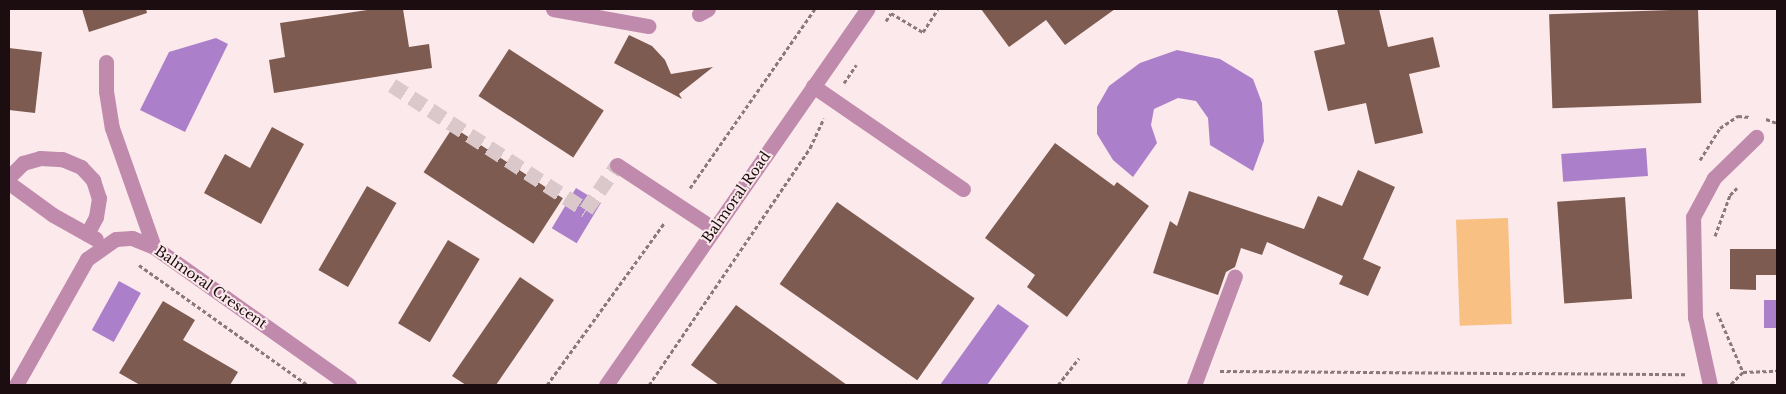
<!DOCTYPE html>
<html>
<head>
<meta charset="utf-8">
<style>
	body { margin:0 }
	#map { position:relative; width:1786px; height:394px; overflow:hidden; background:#fbe9eb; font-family:"Libre Baskerville",serif }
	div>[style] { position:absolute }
	.green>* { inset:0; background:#f8c083; transform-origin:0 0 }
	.water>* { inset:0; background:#ab7fca; transform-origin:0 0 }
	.building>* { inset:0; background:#7d5b50; transform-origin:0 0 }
	.minor-tunnel>* { height:15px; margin-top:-7.5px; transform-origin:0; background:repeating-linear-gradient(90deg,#dac8ca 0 15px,transparent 0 23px) }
	.path>* { height:3px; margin-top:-1.5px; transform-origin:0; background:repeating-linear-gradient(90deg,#89797b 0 4px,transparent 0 6.5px) }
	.minor>* { height:15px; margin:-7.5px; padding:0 7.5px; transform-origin:7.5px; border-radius:7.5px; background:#c08aad }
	span { translate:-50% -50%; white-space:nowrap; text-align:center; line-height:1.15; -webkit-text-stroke:4px #fbe9eb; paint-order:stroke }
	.street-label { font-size:14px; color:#1c0e10 }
	.frame { position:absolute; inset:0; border:10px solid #1c0e10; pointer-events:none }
</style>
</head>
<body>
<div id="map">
	<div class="green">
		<i style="left:1508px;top:218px;width:106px;height:52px;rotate:88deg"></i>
	</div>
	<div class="water">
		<i style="clip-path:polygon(216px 38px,228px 44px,185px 132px,140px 110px,169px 52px)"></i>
		<i style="clip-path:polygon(1177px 50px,1220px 59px,1253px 79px,1262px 103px,1264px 141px,1253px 171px,1210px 145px,1208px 118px,1196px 101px,1178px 98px,1154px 109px,1151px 125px,1157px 143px,1133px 177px,1113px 160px,1097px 134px,1097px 107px,1109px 86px,1140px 63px)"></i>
		<i style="left:1646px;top:148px;width:28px;height:85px;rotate:86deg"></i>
		<i style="left:576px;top:188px;width:29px;height:47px;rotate:31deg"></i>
		<i style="left:119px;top:281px;width:25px;height:56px;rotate:29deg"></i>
		<i style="left:1764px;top:300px;width:13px;height:28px"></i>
		<i style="clip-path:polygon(998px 304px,1029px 326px,987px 385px,940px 385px)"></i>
	</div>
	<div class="building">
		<i style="clip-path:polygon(82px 9px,146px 9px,147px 13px,89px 32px)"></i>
		<i style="clip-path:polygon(374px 9px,403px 9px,409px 47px,429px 44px,432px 68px,274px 93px,269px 60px,285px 57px,280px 23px)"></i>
		<i style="clip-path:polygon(981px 9px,1115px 9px,1065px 45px,1046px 20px,1009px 47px)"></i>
		<i style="clip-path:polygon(1337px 9px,1379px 9px,1388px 47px,1433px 37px,1440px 67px,1409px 74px,1423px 133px,1375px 144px,1366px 103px,1328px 111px,1314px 51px,1345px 44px)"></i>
		<i style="left:1698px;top:9px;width:94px;height:149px;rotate:88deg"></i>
		<i style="clip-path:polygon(629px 35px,652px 46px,665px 60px,671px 74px,713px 67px,679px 94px,682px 99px,614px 63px)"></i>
		<i style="clip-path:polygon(9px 48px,42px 52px,35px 113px,9px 110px)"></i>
		<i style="left:509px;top:49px;width:113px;height:56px;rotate:33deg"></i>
		<i style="clip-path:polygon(272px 127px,304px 144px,261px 224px,204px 193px,225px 154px,250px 168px)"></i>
		<i style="left:453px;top:127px;width:131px;height:54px;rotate:33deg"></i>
		<i style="clip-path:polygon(1055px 143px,1114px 186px,1117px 182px,1149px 206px,1067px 317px,1027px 287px,1035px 275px,985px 238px)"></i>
		<i style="clip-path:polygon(1358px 170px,1395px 187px,1363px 259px,1381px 267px,1368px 296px,1339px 284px,1343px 276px,1267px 242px,1262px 255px,1241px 248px,1235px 267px,1226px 272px,1218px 295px,1153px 273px,1170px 221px,1177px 226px,1189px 191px,1304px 229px,1318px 196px,1342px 206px)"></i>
		<i style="left:367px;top:186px;width:34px;height:97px;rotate:30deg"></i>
		<i style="left:1625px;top:197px;width:102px;height:68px;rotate:86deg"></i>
		<i style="left:837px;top:202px;width:168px;height:100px;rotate:35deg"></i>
		<i style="left:448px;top:240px;width:37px;height:97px;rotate:31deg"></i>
		<i style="clip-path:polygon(1730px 249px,1777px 249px,1777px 275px,1756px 275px,1756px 290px,1730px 289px)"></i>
		<i style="clip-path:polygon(520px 277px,554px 300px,496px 385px,466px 385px,452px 376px)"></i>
		<i style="clip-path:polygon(163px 301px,195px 320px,183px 340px,238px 372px,230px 385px,140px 385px,119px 373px)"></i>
		<i style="clip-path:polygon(736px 305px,847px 385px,719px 385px,691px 365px)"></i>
	</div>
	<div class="minor-tunnel">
		<i style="left:392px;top:85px;width:231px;rotate:32.8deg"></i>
		<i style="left:586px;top:210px;width:55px;rotate:-55.4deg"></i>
	</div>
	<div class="path">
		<i style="left:886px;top:21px;width:9px;rotate:-58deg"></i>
		<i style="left:891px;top:13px;width:37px;rotate:31deg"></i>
		<i style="left:923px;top:32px;width:27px;rotate:-57deg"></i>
		<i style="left:844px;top:83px;width:22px;rotate:-56deg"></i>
		<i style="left:1766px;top:119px;width:12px;rotate:20deg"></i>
		<i style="left:1700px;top:160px;width:38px;rotate:-58deg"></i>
		<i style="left:1720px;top:128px;width:22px;rotate:-34deg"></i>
		<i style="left:1738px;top:116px;width:12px;rotate:5deg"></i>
		<i style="left:690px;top:188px;width:218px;rotate:-55.1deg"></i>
		<i style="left:1715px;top:236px;width:44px;rotate:-69.9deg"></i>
		<i style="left:1730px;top:195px;width:10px;rotate:-45deg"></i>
		<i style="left:139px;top:265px;width:207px;rotate:35.4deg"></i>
		<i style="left:1717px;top:312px;width:65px;rotate:66.6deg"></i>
		<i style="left:1743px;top:372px;width:18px;rotate:135deg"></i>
		<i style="left:1220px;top:371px;width:467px;rotate:0.4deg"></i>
		<i style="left:1743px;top:372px;width:34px;rotate:-2deg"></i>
		<i style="left:547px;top:385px;width:201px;rotate:-54.1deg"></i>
		<i style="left:649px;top:385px;width:287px;rotate:-55.8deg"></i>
		<i style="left:810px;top:148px;width:33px;rotate:-65deg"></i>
		<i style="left:1058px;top:385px;width:34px;rotate:-52deg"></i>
	</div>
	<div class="minor">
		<i style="left:553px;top:9px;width:97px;rotate:10.1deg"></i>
		<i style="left:699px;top:14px;width:10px;rotate:-29deg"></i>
		<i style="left:106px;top:62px;width:29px;rotate:90deg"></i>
		<i style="left:106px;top:91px;width:37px;rotate:81deg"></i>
		<i style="left:112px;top:128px;width:126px;rotate:70.6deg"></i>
		<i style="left:813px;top:86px;width:182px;rotate:34.5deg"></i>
		<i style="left:617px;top:165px;width:116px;rotate:33.4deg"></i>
		<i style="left:9px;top:177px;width:20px;rotate:-45deg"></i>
		<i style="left:23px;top:163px;width:18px;rotate:-16deg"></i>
		<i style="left:40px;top:158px;width:22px;rotate:3deg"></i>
		<i style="left:62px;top:159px;width:21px;rotate:23deg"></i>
		<i style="left:81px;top:167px;width:18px;rotate:47deg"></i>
		<i style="left:93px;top:180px;width:19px;rotate:72deg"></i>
		<i style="left:99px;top:198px;width:19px;rotate:99deg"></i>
		<i style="left:96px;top:217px;width:19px;rotate:118deg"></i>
		<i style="left:9px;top:183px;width:54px;rotate:36deg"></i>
		<i style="left:53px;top:215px;width:49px;rotate:29.2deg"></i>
		<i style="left:16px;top:385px;width:145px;rotate:-60.6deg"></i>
		<i style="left:87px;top:259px;width:35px;rotate:-35deg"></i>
		<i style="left:116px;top:239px;width:16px;rotate:-4deg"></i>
		<i style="left:132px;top:238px;width:24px;rotate:22deg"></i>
		<i style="left:154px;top:247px;width:239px;rotate:35.3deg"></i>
		<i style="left:606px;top:385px;width:458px;rotate:-55.2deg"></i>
		<i style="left:1194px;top:385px;width:116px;rotate:-69.4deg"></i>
		<i style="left:1710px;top:385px;width:70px;rotate:-102.4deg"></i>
		<i style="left:1695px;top:317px;width:100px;rotate:-91.1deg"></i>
		<i style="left:1693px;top:217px;width:44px;rotate:-61.7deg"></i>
		<i style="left:1714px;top:178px;width:59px;rotate:-44.3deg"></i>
	</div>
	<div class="street-label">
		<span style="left:736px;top:197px;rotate:-55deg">Balmoral Road</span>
		<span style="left:211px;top:287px;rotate:35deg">Balmoral Crescent</span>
	</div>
	<div class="frame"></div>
</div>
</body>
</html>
